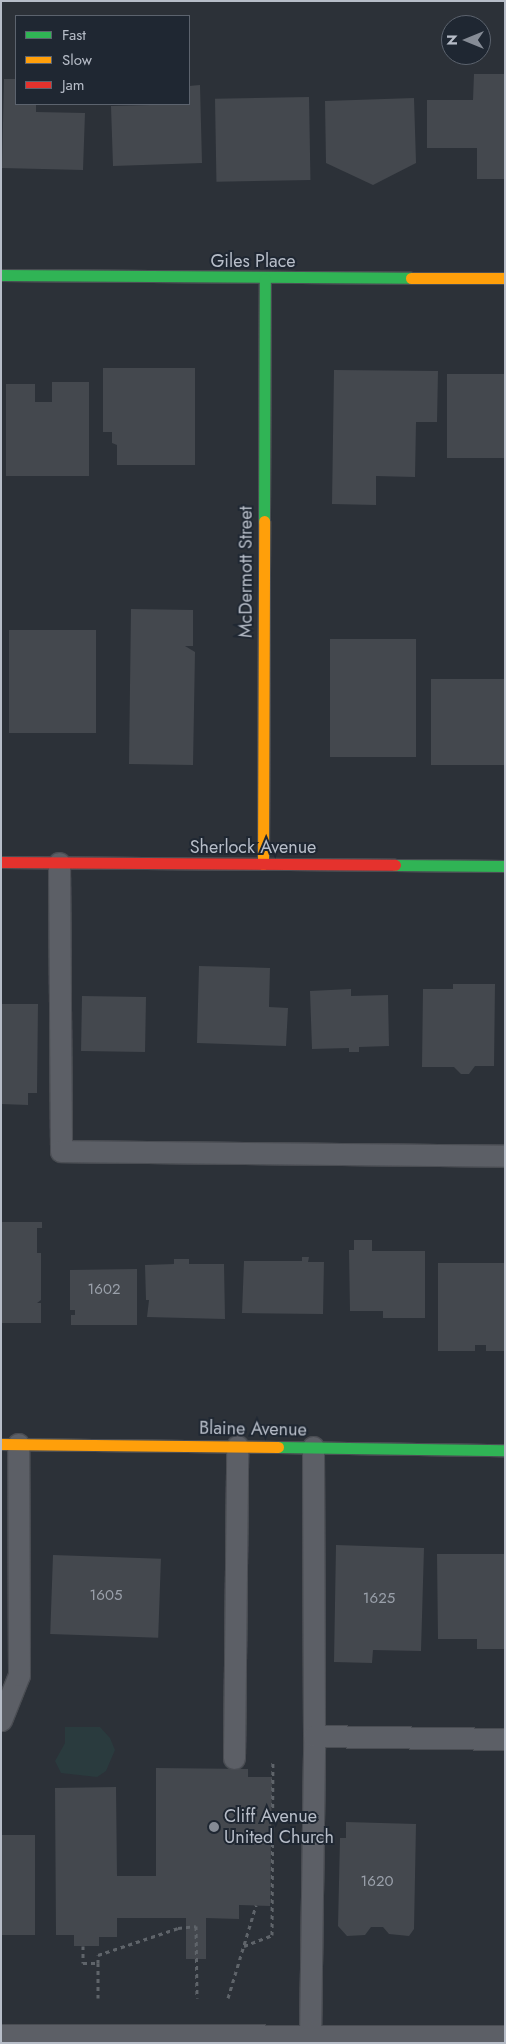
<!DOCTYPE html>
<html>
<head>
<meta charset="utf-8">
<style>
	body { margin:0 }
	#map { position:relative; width:506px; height:2044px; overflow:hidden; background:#2c3138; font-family:Jost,sans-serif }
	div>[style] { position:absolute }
	.green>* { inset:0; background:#2a3b3e }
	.building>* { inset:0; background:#44484e; transform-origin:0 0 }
	.path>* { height:3px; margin-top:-1.5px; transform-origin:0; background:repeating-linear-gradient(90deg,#5f646a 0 4px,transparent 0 8px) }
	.roads { filter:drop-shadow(1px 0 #4a4d53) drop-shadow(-1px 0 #4a4d53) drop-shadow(0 1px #4a4d53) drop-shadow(0 -1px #4a4d53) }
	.lane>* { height:21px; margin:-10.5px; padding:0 10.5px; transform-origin:10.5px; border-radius:10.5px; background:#5c5f66 }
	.street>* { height:28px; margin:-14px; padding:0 14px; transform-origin:14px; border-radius:14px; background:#5c5f66 }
	.fast>* { height:11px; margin:-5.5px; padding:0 5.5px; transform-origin:5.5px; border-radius:5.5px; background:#30b455 }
	.slow>* { height:11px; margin:-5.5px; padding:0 5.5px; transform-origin:5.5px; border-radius:5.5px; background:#ff9f0a }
	.jam>* { height:11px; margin:-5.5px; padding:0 5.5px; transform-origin:5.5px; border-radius:5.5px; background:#e5322d }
	.dots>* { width:14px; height:14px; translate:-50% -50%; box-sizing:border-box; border:2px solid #1f2732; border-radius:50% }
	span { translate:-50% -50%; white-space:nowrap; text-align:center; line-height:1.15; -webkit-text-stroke:4px #1f2732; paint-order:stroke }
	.number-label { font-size:15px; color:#9aa0aa }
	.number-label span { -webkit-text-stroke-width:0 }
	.street-label { font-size:18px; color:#b7bdc8 }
	.poi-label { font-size:18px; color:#b7bdc8 }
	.left { translate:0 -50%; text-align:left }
	.frame { position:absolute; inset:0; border:2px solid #b7bdc8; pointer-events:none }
	.legend { position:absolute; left:15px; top:15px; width:175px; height:90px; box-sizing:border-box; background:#1f2732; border:1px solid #5c636e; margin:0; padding:6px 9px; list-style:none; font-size:15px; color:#b7bdc8 }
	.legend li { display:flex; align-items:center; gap:10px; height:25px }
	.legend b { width:25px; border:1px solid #5c636e }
	.north { position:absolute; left:441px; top:15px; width:50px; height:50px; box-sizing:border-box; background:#1f2732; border:1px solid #5c636e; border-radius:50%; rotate:270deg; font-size:14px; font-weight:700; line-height:20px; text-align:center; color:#b7bdc8 }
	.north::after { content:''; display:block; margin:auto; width:18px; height:22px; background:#868c96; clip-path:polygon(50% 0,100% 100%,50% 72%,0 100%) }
</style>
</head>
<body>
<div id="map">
	<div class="green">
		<i style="clip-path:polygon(65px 1727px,100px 1727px,110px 1738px,115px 1750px,106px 1771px,97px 1777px,61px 1773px,55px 1761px,65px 1743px)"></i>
	</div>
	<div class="building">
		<i style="clip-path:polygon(474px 74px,505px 74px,505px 179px,477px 179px,477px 148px,427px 148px,427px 100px,473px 100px)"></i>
		<i style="clip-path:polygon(4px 79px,16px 79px,16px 104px,36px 104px,36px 112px,85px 113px,83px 170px,2px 168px)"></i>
		<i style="clip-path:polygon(200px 85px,202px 163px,113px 166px,111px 106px,189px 104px,189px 86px)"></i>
		<i style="left:309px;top:97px;width:83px;height:94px;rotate:89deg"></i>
		<i style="clip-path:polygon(414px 98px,416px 163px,373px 185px,326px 163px,325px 101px)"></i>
		<i style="clip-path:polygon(103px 368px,195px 368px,195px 465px,117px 465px,117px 445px,112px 443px,112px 432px,103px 432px)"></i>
		<i style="clip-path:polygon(334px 370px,438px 371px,437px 422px,416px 422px,415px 477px,376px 476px,376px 505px,332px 504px)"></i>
		<i style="left:505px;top:374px;width:84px;height:58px;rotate:90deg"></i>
		<i style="clip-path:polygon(52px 382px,89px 382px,89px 476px,6px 476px,6px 384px,35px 384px,35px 402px,52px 402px)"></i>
		<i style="clip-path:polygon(131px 609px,193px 610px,193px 646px,185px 646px,195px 652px,193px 765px,129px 764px)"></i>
		<i style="left:9px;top:630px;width:87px;height:103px"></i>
		<i style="left:416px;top:639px;width:118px;height:86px;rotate:90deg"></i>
		<i style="left:431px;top:679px;width:74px;height:86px"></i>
		<i style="clip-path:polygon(199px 966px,270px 968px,269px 1007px,288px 1008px,286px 1046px,197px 1043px)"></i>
		<i style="clip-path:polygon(453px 984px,495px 984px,494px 1066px,475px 1066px,469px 1074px,461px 1074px,454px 1067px,422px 1067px,423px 989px,453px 989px)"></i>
		<i style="clip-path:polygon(351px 989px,351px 996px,388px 995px,389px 1046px,359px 1047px,359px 1052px,349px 1052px,349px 1048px,312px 1049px,310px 991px)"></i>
		<i style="left:82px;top:996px;width:64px;height:55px;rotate:1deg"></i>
		<i style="clip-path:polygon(1px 1004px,38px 1004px,37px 1093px,28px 1093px,28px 1105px,1px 1104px)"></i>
		<i style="clip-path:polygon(1px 1222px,42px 1222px,42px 1228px,37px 1228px,37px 1253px,41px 1253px,41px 1300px,37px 1303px,41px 1303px,41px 1323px,1px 1323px)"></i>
		<i style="clip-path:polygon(354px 1240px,372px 1240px,372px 1251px,425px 1251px,425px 1318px,383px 1318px,383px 1311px,350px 1311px,349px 1250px,354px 1250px)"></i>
		<i style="clip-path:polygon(302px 1257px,309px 1257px,308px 1262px,324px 1262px,323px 1314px,242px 1313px,244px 1261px,302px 1261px)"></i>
		<i style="clip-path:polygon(174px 1259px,189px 1259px,189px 1264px,224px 1264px,225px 1319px,147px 1317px,149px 1300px,146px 1300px,145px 1265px,174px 1264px)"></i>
		<i style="clip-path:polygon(438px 1263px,505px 1263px,505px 1351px,486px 1351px,486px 1345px,475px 1345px,475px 1351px,438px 1351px)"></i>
		<i style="clip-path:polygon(137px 1269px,137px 1325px,71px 1325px,71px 1315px,75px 1315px,75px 1310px,70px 1310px,70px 1270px)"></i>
		<i style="clip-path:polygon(336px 1545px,424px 1548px,421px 1651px,373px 1650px,372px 1663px,334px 1662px)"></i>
		<i style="clip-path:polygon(437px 1554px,505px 1554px,505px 1649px,477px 1649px,477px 1639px,438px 1639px)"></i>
		<i style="left:53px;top:1555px;width:108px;height:79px;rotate:2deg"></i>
		<i style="clip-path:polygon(156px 1768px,248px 1769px,248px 1777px,272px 1777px,270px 1906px,239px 1905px,239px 1919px,206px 1918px,206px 1959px,186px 1959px,186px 1918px,117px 1918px,117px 1937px,99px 1937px,99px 1946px,74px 1946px,74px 1935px,56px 1935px,55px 1788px,116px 1787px,117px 1876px,156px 1876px)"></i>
		<i style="clip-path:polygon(346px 1822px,416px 1824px,414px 1929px,409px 1936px,389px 1934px,383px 1927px,371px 1927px,365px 1935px,347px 1936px,338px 1926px,340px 1838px,346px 1838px)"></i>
		<i style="left:1px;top:1835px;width:34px;height:100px"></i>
	</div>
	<div class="path">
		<i style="left:83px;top:1946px;width:17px;rotate:90deg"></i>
		<i style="left:83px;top:1963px;width:15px"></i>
		<i style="left:98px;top:1963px;width:35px;rotate:90deg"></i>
		<i style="left:244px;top:1946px;width:30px;rotate:-21deg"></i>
		<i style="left:272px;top:1935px;width:173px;rotate:-89.7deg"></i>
		<i style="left:98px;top:1963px;width:8px;rotate:-90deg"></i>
		<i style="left:98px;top:1955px;width:84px;rotate:-18.6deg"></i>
		<i style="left:178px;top:1928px;width:18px;rotate:-6deg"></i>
		<i style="left:196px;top:1926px;width:72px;rotate:89.2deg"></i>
		<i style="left:228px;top:1998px;width:97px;rotate:-73.2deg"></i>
	</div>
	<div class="roads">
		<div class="lane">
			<i style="left:59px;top:863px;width:288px;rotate:89.6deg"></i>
			<i style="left:61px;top:1151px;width:444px;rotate:0.6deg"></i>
			<i style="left:313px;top:1447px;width:289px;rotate:89.8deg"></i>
			<i style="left:1px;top:1720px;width:48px;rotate:-68.2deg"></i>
			<i style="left:19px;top:1675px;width:231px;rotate:-90.2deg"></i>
			<i style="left:234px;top:1758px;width:312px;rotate:-89.4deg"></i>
			<i style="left:310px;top:2039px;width:303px;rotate:-89.2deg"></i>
			<i style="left:314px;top:1736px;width:191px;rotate:0.9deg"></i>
		</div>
		<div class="street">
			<i style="left:1px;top:2039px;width:504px;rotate:0.11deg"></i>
		</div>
		<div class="fast">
			<i style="left:1px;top:275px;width:410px;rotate:0.4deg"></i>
			<i style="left:264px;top:521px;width:242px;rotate:-89.8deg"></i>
			<i style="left:395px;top:865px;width:110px;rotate:0.5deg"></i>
			<i style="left:278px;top:1447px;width:227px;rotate:0.8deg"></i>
		</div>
		<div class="slow">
			<i style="left:411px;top:278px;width:94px"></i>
			<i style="left:263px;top:864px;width:343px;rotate:-89.8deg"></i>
			<i style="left:1px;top:1444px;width:277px;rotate:0.6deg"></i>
		</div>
		<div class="jam">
			<i style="left:1px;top:862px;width:394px;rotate:0.4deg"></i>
		</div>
	</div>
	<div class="dots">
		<i style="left:214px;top:1827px;background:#868c96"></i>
	</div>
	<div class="number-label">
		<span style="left:104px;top:1290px">1602</span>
		<span style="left:106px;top:1596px">1605</span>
		<span style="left:379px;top:1599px">1625</span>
		<span style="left:377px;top:1882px">1620</span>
	</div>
	<div class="street-label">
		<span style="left:253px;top:261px">Giles Place</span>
		<span style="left:246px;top:572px;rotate:-90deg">McDermott Street</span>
		<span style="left:253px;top:847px">Sherlock Avenue</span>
		<span style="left:253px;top:1429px;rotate:1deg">Blaine Avenue</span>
	</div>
	<div class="poi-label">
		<span class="left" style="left:224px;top:1827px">Cliff Avenue<br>United Church</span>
	</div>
	<div class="frame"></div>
	<ul class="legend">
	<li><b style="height:6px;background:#30b455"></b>Fast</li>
	<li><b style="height:6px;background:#ff9f0a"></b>Slow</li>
	<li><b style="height:6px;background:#e5322d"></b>Jam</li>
	</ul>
	<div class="north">N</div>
</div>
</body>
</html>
